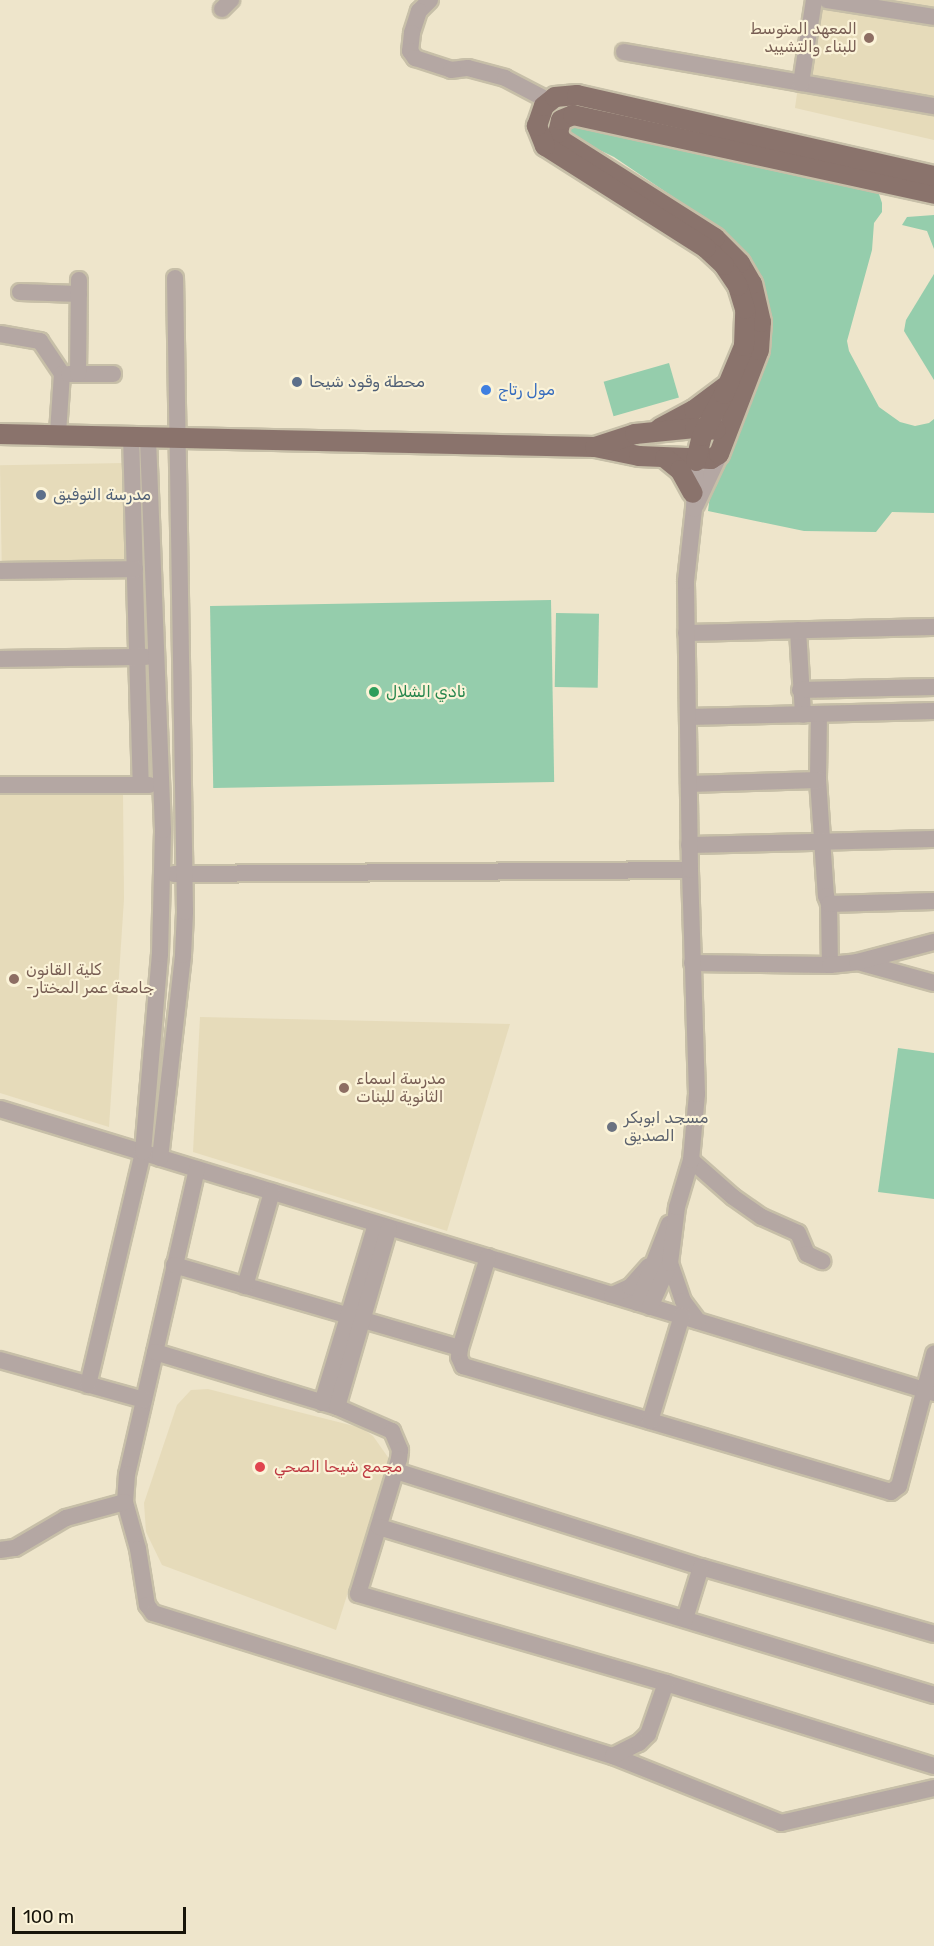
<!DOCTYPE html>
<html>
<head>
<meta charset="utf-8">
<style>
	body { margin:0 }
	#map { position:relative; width:934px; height:1946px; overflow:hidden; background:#eee5cb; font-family:Rubik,Cairo,sans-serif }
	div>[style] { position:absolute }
	.built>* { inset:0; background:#e6dbba; transform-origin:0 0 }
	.green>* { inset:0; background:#95cdac; transform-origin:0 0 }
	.roads { filter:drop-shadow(2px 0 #c7bfa8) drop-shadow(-2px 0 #c7bfa8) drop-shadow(0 2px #c7bfa8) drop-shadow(0 -2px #c7bfa8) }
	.minor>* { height:16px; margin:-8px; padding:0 8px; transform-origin:8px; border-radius:8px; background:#b4a7a3 }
	.major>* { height:20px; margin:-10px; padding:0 10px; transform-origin:10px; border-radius:10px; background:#8a736c }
	.dots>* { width:16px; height:16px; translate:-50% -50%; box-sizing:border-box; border:3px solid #fbf3d8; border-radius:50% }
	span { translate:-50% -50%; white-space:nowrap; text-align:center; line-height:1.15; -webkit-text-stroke:4.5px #fbf3d8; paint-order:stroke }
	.education-label { font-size:16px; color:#785e54 }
	.right { translate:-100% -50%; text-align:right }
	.left { translate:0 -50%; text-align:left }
	.service-label { font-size:16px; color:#4e5e75 }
	.shop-label { font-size:16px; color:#366cbe }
	.leisure-label { font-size:16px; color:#27864d }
	.worship-label { font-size:16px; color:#5b616d }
	.health-label { font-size:16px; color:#be3a42 }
	.scale { position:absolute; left:12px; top:1907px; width:174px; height:27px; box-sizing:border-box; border:3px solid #17140a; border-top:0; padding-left:8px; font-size:18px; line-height:21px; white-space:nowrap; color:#17140a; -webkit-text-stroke:4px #fbf3d8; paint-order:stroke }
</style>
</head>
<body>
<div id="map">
	<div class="built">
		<i style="clip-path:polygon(810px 0,934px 0,934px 140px,795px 108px)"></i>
		<i style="left:125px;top:463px;width:101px;height:125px;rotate:89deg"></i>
		<i style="clip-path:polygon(0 793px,123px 793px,124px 899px,109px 1127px,0 1093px)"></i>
		<i style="clip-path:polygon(200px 1017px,510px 1024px,447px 1231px,193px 1152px)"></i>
		<i style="clip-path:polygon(208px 1389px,362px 1428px,373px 1436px,390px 1460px,336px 1630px,162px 1565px,146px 1532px,144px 1503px,177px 1405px,191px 1390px)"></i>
	</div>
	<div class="green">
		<i style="clip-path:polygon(565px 120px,867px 188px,879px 194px,882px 203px,882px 212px,874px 223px,872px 250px,847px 341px,849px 351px,879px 407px,900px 422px,915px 426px,929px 423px,934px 419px,934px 513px,892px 512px,876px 532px,804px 531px,708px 511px,712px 479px,755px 273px,745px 252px,719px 228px,614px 157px,564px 133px)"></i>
		<i style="clip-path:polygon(934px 215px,934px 249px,927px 231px,902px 225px,907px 217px)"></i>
		<i style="clip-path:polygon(934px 274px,934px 380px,904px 331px,906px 320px)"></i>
		<i style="left:669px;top:363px;width:36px;height:68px;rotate:74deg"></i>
		<i style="left:551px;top:600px;width:182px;height:341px;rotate:89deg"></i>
		<i style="left:556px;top:613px;width:43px;height:74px;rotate:1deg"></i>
		<i style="clip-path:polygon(898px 1048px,934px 1053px,934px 1199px,878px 1192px)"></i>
	</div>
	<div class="roads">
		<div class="minor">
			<i style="left:430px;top:0;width:16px;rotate:135deg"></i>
			<i style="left:419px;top:11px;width:23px;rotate:108deg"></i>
			<i style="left:412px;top:33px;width:18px;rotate:96deg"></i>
			<i style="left:410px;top:51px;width:9px;rotate:54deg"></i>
			<i style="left:415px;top:58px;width:38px;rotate:18deg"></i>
			<i style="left:451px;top:70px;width:17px;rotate:-7deg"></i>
			<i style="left:468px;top:68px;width:38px;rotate:15deg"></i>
			<i style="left:505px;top:78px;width:50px;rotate:27.6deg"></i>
			<i style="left:827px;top:0;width:108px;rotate:9deg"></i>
			<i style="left:222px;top:9px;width:13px;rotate:-45deg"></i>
			<i style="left:624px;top:52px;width:315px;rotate:9.9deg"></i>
			<i style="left:801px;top:83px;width:84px;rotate:-81.1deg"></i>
			<i style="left:20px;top:292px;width:59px;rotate:1.9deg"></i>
			<i style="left:0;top:334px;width:41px;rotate:9.9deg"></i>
			<i style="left:40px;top:341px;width:40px;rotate:56deg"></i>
			<i style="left:62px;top:374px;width:59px;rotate:93.9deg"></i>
			<i style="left:69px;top:374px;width:44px"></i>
			<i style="left:78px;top:374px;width:94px;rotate:-89.4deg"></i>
			<i style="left:131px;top:435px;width:350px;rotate:88.4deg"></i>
			<i style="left:696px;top:505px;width:52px;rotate:-64.9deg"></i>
			<i style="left:0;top:571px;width:135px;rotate:-0.8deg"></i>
			<i style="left:798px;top:630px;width:85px;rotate:86.6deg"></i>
			<i style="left:686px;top:633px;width:248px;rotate:-1.4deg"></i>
			<i style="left:0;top:659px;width:146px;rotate:-0.8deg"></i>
			<i style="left:800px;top:690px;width:134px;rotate:-1.3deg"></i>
			<i style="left:819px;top:714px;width:66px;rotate:90.9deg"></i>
			<i style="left:818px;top:780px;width:116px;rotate:86.1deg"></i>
			<i style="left:826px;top:896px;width:9px;rotate:69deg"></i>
			<i style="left:829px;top:904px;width:61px;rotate:89.1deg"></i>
			<i style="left:688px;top:717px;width:246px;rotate:-1.4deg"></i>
			<i style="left:689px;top:784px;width:129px;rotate:-1.8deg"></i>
			<i style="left:0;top:785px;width:149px"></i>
			<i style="left:689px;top:845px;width:245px;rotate:-1.4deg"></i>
			<i style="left:174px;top:874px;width:516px;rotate:-0.44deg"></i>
			<i style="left:829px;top:904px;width:105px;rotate:-1.6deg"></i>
			<i style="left:858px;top:962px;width:79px;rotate:15.4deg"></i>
			<i style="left:692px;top:963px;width:138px;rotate:0.8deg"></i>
			<i style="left:830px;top:965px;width:27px;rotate:-6deg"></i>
			<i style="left:857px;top:962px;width:80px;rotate:-14.6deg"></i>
			<i style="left:0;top:1109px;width:976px;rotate:16.91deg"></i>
			<i style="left:160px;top:1158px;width:204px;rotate:-83.5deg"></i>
			<i style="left:183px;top:955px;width:43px;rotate:-87.3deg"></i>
			<i style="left:185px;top:912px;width:634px;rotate:-90.9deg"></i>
			<i style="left:691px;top:1160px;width:56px;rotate:41.4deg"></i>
			<i style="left:733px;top:1197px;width:35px;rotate:35deg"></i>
			<i style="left:762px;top:1217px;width:39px;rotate:24deg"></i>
			<i style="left:798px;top:1233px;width:23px;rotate:67deg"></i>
			<i style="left:807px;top:1254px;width:17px;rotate:25deg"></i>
			<i style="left:197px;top:1169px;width:313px;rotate:102.9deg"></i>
			<i style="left:127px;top:1474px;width:28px;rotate:94deg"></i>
			<i style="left:125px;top:1502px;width:49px;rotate:74.5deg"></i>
			<i style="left:138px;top:1549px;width:57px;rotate:80.9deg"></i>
			<i style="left:147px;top:1605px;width:10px;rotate:53deg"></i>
			<i style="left:153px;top:1613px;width:482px;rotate:17.3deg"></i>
			<i style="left:613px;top:1756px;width:181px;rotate:21.7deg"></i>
			<i style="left:781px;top:1823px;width:157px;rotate:-12.9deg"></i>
			<i style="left:488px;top:1257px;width:95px;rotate:107.1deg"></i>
			<i style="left:460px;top:1348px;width:9px;rotate:96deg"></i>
			<i style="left:459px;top:1357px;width:10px;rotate:66deg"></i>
			<i style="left:463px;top:1366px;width:446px;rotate:16.4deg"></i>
			<i style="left:891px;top:1492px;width:10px;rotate:-37deg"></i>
			<i style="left:899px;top:1486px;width:137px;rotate:-75.1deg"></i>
			<i style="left:670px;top:1263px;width:40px;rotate:71.1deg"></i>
			<i style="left:683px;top:1301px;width:25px;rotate:53deg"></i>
			<i style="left:174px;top:1265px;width:298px;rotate:16.2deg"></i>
			<i style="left:245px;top:1286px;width:98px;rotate:-74deg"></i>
			<i style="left:612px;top:1295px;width:20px;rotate:-24deg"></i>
			<i style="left:630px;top:1287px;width:28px;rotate:-48deg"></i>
			<i style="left:638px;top:1303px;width:85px;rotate:-68.6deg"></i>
			<i style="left:650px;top:1307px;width:48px;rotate:-65.6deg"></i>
			<i style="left:670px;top:1263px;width:56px;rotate:-82.9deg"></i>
			<i style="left:677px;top:1207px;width:49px;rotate:-73.4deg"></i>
			<i style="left:691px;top:1160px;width:66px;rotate:-84.8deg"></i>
			<i style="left:697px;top:1094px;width:224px;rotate:-91.8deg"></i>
			<i style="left:690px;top:870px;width:289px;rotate:-90.8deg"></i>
			<i style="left:686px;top:581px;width:72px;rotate:-83.7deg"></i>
			<i style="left:694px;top:509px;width:48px;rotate:-87.6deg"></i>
			<i style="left:155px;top:1352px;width:190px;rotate:16.8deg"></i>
			<i style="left:337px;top:1407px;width:60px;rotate:23.6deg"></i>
			<i style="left:392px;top:1431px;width:21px;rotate:67deg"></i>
			<i style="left:400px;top:1450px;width:9px;rotate:96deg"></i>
			<i style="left:399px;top:1459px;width:141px;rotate:106.9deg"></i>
			<i style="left:358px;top:1594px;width:321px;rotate:16.1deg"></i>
			<i style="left:666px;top:1683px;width:281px;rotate:17.2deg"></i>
			<i style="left:0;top:1360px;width:149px;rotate:15.5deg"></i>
			<i style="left:88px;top:1385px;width:239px;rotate:-76.7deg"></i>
			<i style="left:143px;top:1152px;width:199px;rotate:-85.1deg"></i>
			<i style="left:160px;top:954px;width:124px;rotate:-88.6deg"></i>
			<i style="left:163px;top:830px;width:395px;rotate:-92.2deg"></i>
			<i style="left:322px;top:1403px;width:187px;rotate:-73.2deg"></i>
			<i style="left:337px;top:1407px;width:186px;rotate:-73.8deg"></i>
			<i style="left:650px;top:1421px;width:110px;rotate:-73.1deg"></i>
			<i style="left:396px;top:1471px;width:320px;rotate:17.5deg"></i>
			<i style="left:701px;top:1567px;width:242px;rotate:16deg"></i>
			<i style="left:379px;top:1527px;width:580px;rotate:16.84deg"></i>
			<i style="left:0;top:1550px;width:15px;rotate:-8deg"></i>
			<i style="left:15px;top:1548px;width:59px;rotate:-30.5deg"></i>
			<i style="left:66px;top:1518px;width:61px;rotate:-15.2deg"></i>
			<i style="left:685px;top:1619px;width:54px;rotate:-72.9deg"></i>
			<i style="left:613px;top:1756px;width:29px;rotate:-27deg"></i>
			<i style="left:639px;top:1743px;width:13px;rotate:-45deg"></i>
			<i style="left:648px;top:1734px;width:54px;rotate:-70.6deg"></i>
		</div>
		<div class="major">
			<i style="left:660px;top:428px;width:38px;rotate:-28deg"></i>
			<i style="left:694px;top:410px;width:38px;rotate:-37deg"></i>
			<i style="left:0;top:434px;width:595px;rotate:1.25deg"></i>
			<i style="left:595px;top:447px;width:45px;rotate:11.6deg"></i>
			<i style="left:639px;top:456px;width:72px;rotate:2.4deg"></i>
			<i style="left:711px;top:459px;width:9px;rotate:-32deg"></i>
			<i style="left:719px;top:454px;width:111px;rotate:-69deg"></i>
			<i style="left:759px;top:350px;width:28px;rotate:-86deg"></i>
			<i style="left:761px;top:322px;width:39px;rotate:-103deg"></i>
			<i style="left:752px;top:284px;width:24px;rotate:-120deg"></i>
			<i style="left:740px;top:263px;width:35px;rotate:-135deg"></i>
			<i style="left:715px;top:238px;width:181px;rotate:-147.6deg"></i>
			<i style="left:562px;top:141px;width:9px;rotate:-117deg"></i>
			<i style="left:558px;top:133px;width:13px;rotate:-77deg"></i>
			<i style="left:561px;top:120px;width:13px;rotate:-23deg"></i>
			<i style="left:573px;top:115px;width:370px;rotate:12.3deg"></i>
			<i style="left:595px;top:447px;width:42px;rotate:-18deg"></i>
			<i style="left:635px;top:434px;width:60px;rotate:-5.7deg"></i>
			<i style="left:695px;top:428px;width:21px;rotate:5deg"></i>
			<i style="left:665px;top:458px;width:19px;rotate:39deg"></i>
			<i style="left:680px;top:470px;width:26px;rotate:61deg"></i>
			<i style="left:696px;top:461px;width:26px;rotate:-77deg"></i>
			<i style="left:702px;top:436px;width:47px;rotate:-62.4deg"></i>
			<i style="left:724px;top:394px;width:52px;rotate:-67.4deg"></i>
			<i style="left:744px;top:346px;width:37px;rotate:-88deg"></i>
			<i style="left:745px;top:309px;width:24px;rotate:-107deg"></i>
			<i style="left:738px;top:286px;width:25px;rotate:-124deg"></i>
			<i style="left:724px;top:265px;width:25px;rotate:-137deg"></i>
			<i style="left:706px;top:248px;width:191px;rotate:-147.6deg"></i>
			<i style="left:545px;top:146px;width:22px;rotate:-112deg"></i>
			<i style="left:537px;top:126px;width:21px;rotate:-71deg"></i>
			<i style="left:544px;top:106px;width:14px;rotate:-39deg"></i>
			<i style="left:555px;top:97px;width:22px;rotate:-5deg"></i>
			<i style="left:577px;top:95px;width:366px;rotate:12.8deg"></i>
		</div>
	</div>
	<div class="dots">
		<i style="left:869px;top:38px;background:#8d6e63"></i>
		<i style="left:297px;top:382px;background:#5c6f8a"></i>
		<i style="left:486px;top:390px;background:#3f7fe0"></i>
		<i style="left:41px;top:495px;background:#5c6f8a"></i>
		<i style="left:374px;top:692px;background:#2e9e5b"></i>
		<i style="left:14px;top:979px;background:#8d6e63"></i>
		<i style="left:344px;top:1088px;background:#8d6e63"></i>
		<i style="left:612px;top:1127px;background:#6b7280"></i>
		<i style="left:260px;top:1467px;background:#e0444e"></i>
	</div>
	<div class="education-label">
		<span class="right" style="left:857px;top:38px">المعهد المتوسط<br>للبناء والتشييد</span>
		<span class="left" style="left:26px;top:979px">كلية القانون<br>-جامعة عمر المختار</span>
		<span class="left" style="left:356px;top:1088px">مدرسة اسماء<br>الثانوية للبنات</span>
	</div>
	<div class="service-label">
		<span class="left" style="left:309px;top:382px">محطة وقود شيحا</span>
		<span class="left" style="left:53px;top:495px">مدرسة التوفيق</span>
	</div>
	<div class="shop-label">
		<span class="left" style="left:498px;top:390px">مول رتاج</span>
	</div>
	<div class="leisure-label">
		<span class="left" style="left:386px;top:692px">نادي الشلال</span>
	</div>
	<div class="worship-label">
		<span class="left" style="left:624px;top:1127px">مسجد ابوبكر<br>الصديق</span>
	</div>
	<div class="health-label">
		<span class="left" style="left:274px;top:1467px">مجمع شيحا الصحي</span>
	</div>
	<div class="scale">100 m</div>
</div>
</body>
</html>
